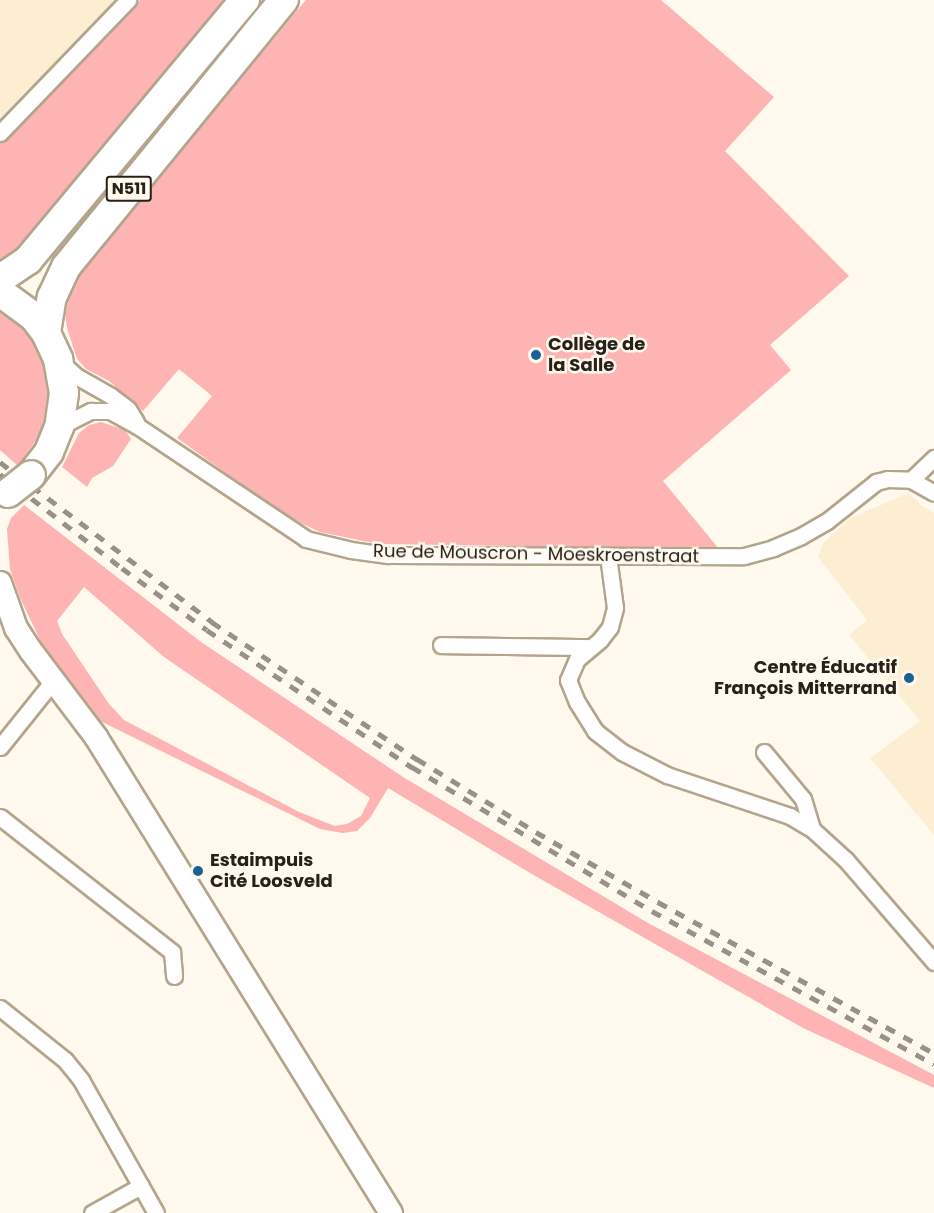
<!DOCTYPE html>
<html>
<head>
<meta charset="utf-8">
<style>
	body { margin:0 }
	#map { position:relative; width:934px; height:1213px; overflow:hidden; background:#fff9ee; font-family:Poppins,sans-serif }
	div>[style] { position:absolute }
	.built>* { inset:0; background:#fdeed2 }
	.green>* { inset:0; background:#fdb4b3 }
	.roads { filter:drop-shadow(2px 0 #b3a58b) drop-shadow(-2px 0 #b3a58b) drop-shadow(0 2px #b3a58b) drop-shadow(0 -2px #b3a58b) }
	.street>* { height:15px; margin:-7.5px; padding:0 7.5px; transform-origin:7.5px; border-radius:7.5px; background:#fff }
	.secondary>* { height:22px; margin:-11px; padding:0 11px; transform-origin:11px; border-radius:11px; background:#fff }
	.highway>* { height:28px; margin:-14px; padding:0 14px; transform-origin:14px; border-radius:14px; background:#fff }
	.rail>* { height:4.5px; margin-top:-2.25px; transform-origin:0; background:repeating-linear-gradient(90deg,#979186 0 10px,transparent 0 20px) }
	.bridges { filter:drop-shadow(2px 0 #b3a58b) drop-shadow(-2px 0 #b3a58b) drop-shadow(0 2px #b3a58b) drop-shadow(0 -2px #b3a58b) }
	.highway-bridge>* { height:28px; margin:-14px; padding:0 14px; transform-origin:14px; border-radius:14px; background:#fff }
	.dots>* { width:16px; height:16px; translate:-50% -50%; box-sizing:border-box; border:3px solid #fff9ee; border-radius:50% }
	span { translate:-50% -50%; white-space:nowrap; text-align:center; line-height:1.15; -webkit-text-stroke:5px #fff9ee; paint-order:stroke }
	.shield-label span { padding:2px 4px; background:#fff9ee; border:2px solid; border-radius:4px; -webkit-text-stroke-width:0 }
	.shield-label { font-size:16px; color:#272117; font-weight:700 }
	.poi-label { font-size:18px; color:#272117; font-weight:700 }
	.left { translate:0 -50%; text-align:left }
	.right { translate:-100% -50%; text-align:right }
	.street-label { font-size:18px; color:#272117 }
</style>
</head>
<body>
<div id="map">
	<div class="built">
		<i style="clip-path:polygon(0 0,120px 0,0 125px)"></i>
		<i style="clip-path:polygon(909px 493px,922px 506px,934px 513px,934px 835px,870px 758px,920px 721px,849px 635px,867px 620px,818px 557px,824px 542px,850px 518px)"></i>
	</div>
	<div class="green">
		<i style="clip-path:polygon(140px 0,225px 0,49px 210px,50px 218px,11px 260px,6px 256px,0 259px,0 140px)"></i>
		<i style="clip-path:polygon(306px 0,661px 0,774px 97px,725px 151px,849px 276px,770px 345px,791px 370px,663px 481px,719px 549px,378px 544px,320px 532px,284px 515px,177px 438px,212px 396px,179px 369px,143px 411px,109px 381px,86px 369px,77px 359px,67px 328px,65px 314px,69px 298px,64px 296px,65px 290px)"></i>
		<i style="clip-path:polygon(0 309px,17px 322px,32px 341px,41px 357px,47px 378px,49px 397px,41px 433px,18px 466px,0 450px)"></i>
		<i style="clip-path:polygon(101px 422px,125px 430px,131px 439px,113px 466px,92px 478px,87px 487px,62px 467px,79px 433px,89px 425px)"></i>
		<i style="clip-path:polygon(evenodd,24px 505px,201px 642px,403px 777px,648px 923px,934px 1075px,934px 1088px,803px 1028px,530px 873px,388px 788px,370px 818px,357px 831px,343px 833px,320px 829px,98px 720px,63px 679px,66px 676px,41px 642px,20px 598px,10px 569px,7px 529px,11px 518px,24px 505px,84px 587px,164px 657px,370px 798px,361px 816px,347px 824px,335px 826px,299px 812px,124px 720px,109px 704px,62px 634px,57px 621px,84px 587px)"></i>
	</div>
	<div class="roads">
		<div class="street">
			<i style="left:0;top:133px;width:185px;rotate:-46.1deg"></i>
			<i style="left:62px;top:363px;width:19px;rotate:43deg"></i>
			<i style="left:76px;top:376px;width:40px;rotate:29.7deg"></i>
			<i style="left:111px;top:396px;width:21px;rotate:37deg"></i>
			<i style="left:128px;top:409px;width:15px;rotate:58deg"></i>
			<i style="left:59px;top:427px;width:36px;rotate:-27deg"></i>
			<i style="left:91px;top:411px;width:19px"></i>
			<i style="left:110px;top:411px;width:33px;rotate:29deg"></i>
			<i style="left:139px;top:427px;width:201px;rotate:33.8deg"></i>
			<i style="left:306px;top:539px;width:46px;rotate:13.7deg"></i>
			<i style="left:351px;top:550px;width:37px;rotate:8deg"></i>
			<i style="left:388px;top:555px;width:356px;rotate:0.2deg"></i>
			<i style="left:744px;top:556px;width:30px;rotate:-15deg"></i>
			<i style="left:773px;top:548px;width:30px;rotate:-23deg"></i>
			<i style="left:801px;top:536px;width:30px;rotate:-30deg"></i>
			<i style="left:827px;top:521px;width:63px;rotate:-38.5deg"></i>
			<i style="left:876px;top:482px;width:11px;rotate:-15deg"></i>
			<i style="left:887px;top:479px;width:24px;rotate:2deg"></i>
			<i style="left:911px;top:480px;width:26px;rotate:29deg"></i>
			<i style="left:911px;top:480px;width:32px;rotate:-44deg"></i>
			<i style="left:608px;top:556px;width:52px;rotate:82.3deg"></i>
			<i style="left:615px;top:608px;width:20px;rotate:105deg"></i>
			<i style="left:610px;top:627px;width:16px;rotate:128deg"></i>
			<i style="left:600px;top:640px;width:30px;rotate:140deg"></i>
			<i style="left:577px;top:659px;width:23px;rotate:113deg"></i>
			<i style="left:568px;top:680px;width:24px;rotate:68deg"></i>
			<i style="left:577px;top:702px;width:34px;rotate:58deg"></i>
			<i style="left:595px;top:731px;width:34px;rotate:38deg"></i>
			<i style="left:622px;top:752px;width:51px;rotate:27.1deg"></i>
			<i style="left:667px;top:775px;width:130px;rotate:18.4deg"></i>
			<i style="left:790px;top:816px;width:26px;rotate:31deg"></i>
			<i style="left:812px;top:829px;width:46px;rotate:42.4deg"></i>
			<i style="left:846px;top:860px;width:135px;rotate:49.2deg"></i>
			<i style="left:441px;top:645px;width:149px;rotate:0.8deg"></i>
			<i style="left:0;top:747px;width:83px;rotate:-51.3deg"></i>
			<i style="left:764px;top:752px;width:61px;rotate:50.3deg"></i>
			<i style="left:803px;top:799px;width:31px;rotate:73deg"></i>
			<i style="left:0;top:817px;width:219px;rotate:38.1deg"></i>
			<i style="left:172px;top:952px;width:24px;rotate:85deg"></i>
			<i style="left:0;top:1008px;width:83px;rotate:38.7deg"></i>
			<i style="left:65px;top:1060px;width:26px;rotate:51deg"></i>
			<i style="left:81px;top:1080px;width:153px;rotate:60.6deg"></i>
			<i style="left:92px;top:1213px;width:56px;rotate:-28.9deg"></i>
		</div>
		<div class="secondary">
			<i style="left:0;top:583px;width:48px;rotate:70.4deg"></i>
			<i style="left:16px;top:628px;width:27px;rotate:57deg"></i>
			<i style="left:31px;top:651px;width:108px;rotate:52.9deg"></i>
			<i style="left:96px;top:737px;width:560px;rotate:58.21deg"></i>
		</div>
		<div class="highway">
			<i style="left:0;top:279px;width:34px;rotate:-34deg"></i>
			<i style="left:28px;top:260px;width:339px;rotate:-50.2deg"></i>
			<i style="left:0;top:292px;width:42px;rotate:36.3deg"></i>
			<i style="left:34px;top:317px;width:20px;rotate:53deg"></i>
			<i style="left:46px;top:333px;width:29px;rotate:65deg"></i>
			<i style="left:58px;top:359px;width:35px;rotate:80deg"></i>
			<i style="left:64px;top:393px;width:34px;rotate:98deg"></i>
			<i style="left:59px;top:427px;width:27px;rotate:112deg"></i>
			<i style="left:49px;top:452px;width:29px;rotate:128deg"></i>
			<i style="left:46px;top:333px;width:36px;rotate:-81deg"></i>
			<i style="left:52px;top:297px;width:33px;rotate:-65deg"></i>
			<i style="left:66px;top:267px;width:345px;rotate:-50.8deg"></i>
		</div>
	</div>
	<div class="rail">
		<i style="left:0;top:462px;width:266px;rotate:37deg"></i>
		<i style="left:212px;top:622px;width:247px;rotate:33.8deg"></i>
		<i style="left:417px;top:759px;width:140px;rotate:31.5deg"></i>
		<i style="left:536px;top:832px;width:141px;rotate:29.8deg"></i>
		<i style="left:658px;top:902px;width:315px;rotate:28.7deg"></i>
		<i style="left:0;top:474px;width:154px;rotate:37.6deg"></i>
		<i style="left:122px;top:568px;width:105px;rotate:36.1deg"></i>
		<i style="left:207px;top:630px;width:247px;rotate:33.8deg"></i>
		<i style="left:412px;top:767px;width:280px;rotate:31deg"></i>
		<i style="left:652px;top:911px;width:321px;rotate:28.5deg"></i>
	</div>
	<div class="bridges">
		<div class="highway-bridge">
			<i style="left:8px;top:493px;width:29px;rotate:-38deg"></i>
		</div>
	</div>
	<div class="dots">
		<i style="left:536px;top:355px;background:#1a6195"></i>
		<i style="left:909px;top:678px;background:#1a6195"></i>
		<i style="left:198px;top:871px;background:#1a6195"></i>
	</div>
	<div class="shield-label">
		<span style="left:129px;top:189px">N511</span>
	</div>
	<div class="poi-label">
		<span class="left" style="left:548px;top:355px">Collège de<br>la Salle</span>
		<span class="right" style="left:897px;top:678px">Centre Éducatif<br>François Mitterrand</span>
		<span class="left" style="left:210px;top:871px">Estaimpuis<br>Cité Loosveld</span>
	</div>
	<div class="street-label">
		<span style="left:536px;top:554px;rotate:1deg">Rue de Mouscron - Moeskroenstraat</span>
	</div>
</div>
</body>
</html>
